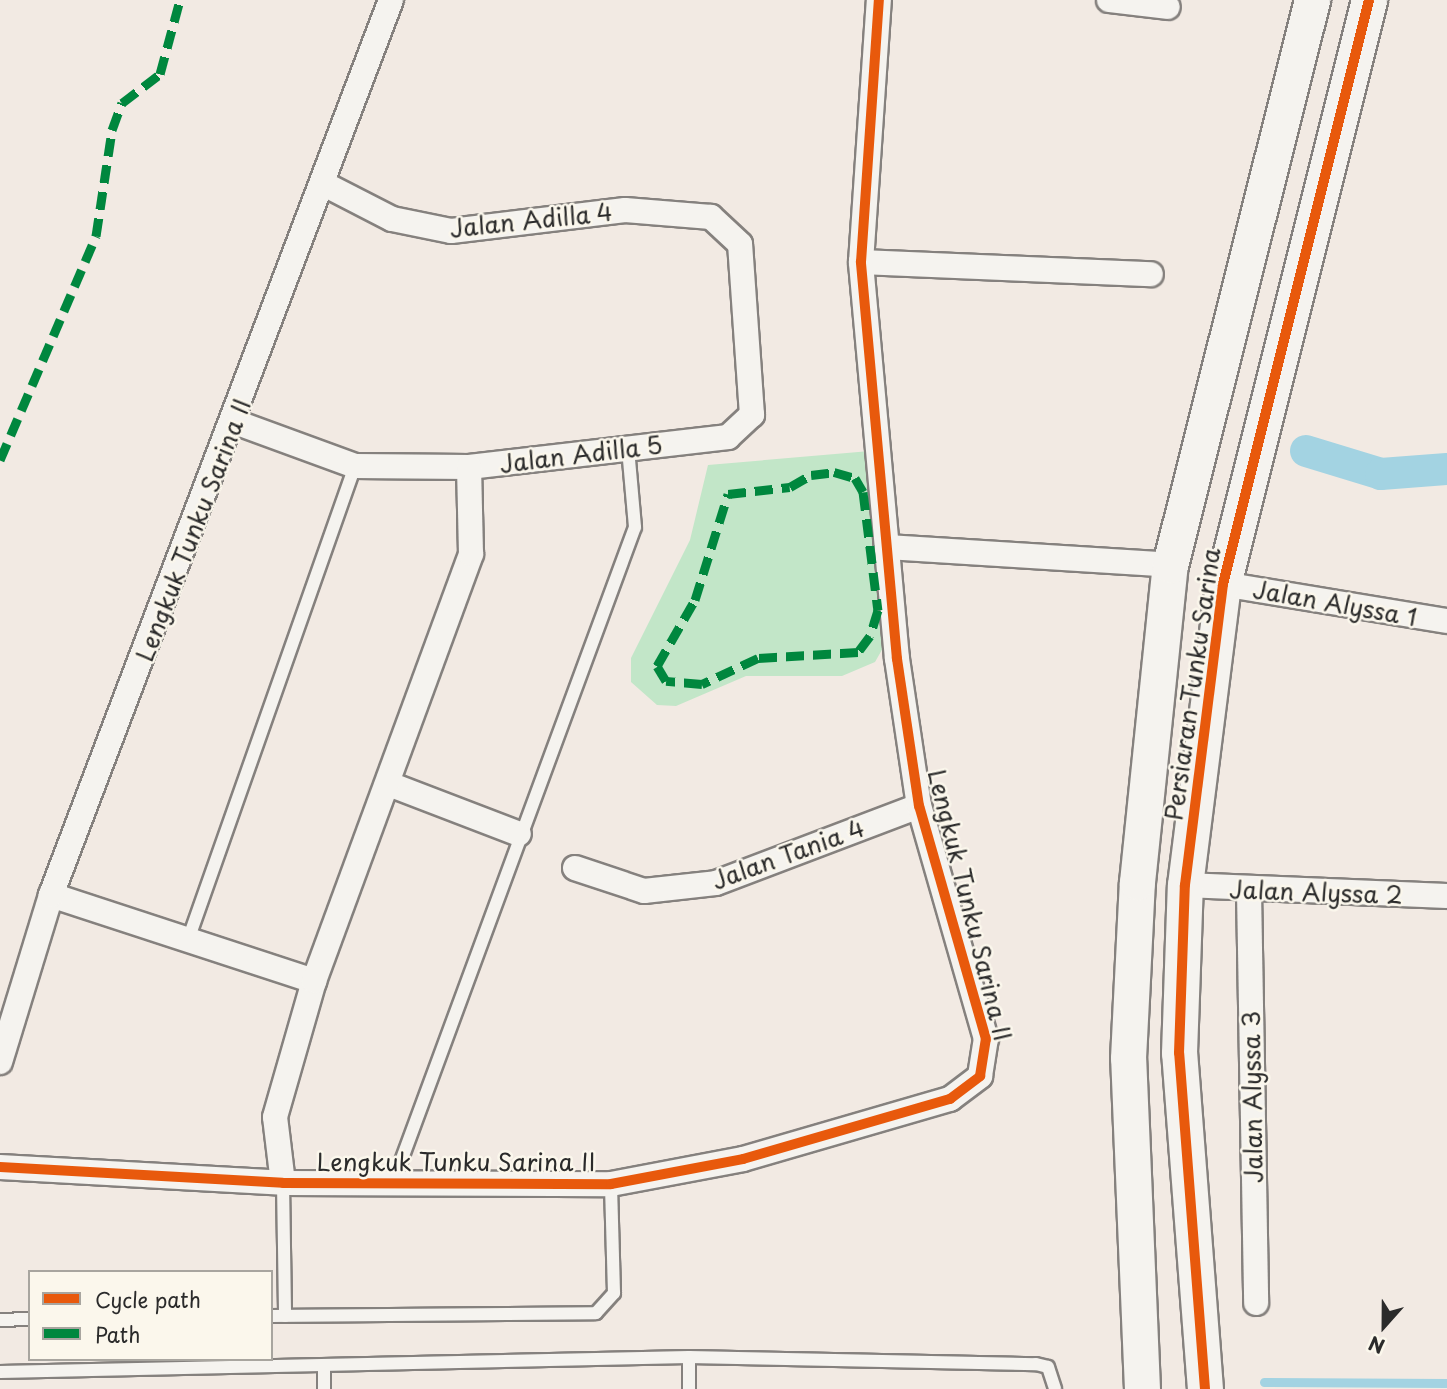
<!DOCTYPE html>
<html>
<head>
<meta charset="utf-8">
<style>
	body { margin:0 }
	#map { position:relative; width:1447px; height:1389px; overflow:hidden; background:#f2eae3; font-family:"Playpen Sans",sans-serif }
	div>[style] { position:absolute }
	.green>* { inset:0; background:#c2e6c8 }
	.stream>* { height:9px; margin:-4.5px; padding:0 4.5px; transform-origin:4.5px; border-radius:4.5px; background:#a3d3e2 }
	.canal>* { height:32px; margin:-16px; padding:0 16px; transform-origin:16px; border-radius:16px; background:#a3d3e2 }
	.roads { filter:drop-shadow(2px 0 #85817e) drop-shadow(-2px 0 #85817e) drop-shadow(0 2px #85817e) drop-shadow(0 -2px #85817e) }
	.lane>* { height:12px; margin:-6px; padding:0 6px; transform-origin:6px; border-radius:6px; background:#f5f3ef }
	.street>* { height:24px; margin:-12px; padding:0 12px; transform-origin:12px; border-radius:12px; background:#f5f3ef }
	.secondary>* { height:35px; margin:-17.5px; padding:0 17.5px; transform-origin:17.5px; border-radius:17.5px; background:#f5f3ef }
	.quiet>* { height:9px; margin-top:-4.5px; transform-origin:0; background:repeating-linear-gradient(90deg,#00873e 0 18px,transparent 0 27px) }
	.cycleway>* { height:10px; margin:-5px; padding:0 5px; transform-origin:5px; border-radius:5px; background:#e8590c }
	span { translate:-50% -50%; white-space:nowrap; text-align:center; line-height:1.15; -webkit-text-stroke:5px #fbf7ec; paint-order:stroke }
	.street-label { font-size:24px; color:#2b2b2b }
	.legend { position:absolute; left:28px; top:1270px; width:245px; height:91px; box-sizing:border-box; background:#fbf7ec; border:2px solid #a8a59f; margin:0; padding:9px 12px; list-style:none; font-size:21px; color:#2b2b2b }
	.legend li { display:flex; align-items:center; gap:14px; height:35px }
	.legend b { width:35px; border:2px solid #a8a59f }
	.north { position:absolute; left:1349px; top:1291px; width:70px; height:70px; -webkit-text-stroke:5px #fbf7ec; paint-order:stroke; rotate:201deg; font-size:19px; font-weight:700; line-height:28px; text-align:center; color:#2b2b2b }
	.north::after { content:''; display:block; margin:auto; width:24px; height:32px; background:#2b2b2b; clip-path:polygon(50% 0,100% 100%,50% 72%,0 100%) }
</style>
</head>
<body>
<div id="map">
	<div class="green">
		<i style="clip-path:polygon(870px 451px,887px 641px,875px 662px,842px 676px,746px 676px,676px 706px,657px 705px,631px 682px,631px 658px,690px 540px,708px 465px)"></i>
	</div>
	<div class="stream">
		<i style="left:1264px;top:1382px;width:183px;rotate:0.3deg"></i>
	</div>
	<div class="canal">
		<i style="left:1306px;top:451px;width:78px;rotate:17deg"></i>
		<i style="left:1381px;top:474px;width:66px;rotate:-4.3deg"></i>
	</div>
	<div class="roads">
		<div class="lane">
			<i style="left:188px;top:940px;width:503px;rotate:-70.59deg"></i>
			<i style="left:283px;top:1183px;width:133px;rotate:89.1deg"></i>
			<i style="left:393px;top:1183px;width:699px;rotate:-69.75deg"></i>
			<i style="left:635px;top:527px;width:78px;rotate:-95.1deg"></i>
			<i style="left:271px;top:1316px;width:325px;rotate:-0.5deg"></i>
			<i style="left:596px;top:1313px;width:27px;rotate:-48deg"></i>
			<i style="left:614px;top:1293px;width:109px;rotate:-91.6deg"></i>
			<i style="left:0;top:1320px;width:30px;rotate:-2deg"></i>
			<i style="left:689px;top:1357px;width:32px;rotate:90deg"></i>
			<i style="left:324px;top:1368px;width:21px;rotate:90deg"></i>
			<i style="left:0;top:1372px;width:689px;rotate:-1.25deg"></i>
			<i style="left:689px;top:1357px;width:347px;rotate:1.2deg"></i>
			<i style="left:1036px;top:1364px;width:12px;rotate:14deg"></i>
			<i style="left:1048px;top:1367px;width:23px;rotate:72deg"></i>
		</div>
		<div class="street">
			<i style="left:1109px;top:0;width:59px;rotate:6.8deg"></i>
			<i style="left:861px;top:262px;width:290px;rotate:2.4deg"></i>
			<i style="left:235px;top:422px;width:128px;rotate:20.1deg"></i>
			<i style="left:355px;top:466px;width:114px;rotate:0.5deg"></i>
			<i style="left:469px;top:467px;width:261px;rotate:-6.6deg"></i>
			<i style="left:728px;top:437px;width:33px;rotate:-43deg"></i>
			<i style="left:752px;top:415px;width:171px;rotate:-94deg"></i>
			<i style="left:740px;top:244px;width:40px;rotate:-137deg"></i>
			<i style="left:711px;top:217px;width:86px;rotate:-175.3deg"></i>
			<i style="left:625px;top:210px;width:175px;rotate:173.1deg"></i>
			<i style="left:451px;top:231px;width:60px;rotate:-168.5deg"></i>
			<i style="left:392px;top:219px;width:79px;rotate:-152.8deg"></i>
			<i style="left:887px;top:547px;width:284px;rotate:3.6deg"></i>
			<i style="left:1223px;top:584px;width:227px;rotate:9.4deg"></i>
			<i style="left:389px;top:784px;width:139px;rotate:21deg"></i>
			<i style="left:575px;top:868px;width:73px;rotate:18.4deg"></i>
			<i style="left:644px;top:891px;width:72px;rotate:-6.3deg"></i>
			<i style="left:716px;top:883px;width:217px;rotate:-20.8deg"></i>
			<i style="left:1185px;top:885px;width:262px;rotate:2.4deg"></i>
			<i style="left:1249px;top:891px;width:412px;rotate:89deg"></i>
			<i style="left:51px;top:895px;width:277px;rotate:18.1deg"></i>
			<i style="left:0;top:1062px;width:175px;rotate:-73deg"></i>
			<i style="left:51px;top:895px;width:957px;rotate:-69.2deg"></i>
			<i style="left:0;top:1167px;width:283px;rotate:3.2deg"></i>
			<i style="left:283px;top:1183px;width:328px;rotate:0.2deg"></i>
			<i style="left:611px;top:1184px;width:134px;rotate:-10.7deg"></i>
			<i style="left:743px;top:1159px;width:216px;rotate:-16.2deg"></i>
			<i style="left:950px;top:1099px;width:38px;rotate:-37deg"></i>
			<i style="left:980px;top:1076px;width:37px;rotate:-81deg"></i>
			<i style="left:986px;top:1039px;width:242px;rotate:-106deg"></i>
			<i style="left:919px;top:806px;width:149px;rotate:-98.5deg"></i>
			<i style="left:897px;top:659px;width:399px;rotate:-95.2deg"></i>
			<i style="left:861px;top:262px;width:263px;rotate:-86.1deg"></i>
			<i style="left:283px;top:1183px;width:66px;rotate:-96.9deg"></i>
			<i style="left:275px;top:1117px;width:141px;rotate:-74deg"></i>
			<i style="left:314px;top:981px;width:455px;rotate:-69.8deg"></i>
			<i style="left:471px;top:554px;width:87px;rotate:-91.3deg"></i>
		</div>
		<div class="secondary">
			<i style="left:1142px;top:1389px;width:331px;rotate:-92.4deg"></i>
			<i style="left:1128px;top:1058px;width:176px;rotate:-87.1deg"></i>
			<i style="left:1137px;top:882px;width:319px;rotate:-84.1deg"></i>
			<i style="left:1170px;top:565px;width:583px;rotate:-75.89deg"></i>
			<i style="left:1205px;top:1389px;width:337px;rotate:-94.4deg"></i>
			<i style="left:1179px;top:1053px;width:168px;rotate:-88deg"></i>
			<i style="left:1185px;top:885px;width:303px;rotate:-82.8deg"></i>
			<i style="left:1223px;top:584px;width:602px;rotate:-75.96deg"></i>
		</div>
	</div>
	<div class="quiet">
		<i style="left:0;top:460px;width:244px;rotate:-66.8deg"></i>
		<i style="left:96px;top:236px;width:107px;rotate:-81.4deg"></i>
		<i style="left:112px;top:130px;width:29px;rotate:-70deg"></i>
		<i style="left:122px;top:103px;width:48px;rotate:-37.3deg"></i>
		<i style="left:160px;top:74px;width:77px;rotate:-74.9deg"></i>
		<i style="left:834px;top:472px;width:22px;rotate:16deg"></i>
		<i style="left:855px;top:478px;width:16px;rotate:60deg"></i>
		<i style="left:863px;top:492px;width:119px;rotate:82.8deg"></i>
		<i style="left:878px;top:610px;width:27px;rotate:107deg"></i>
		<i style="left:870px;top:636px;width:20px;rotate:127deg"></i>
		<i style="left:858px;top:652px;width:100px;rotate:176.6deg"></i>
		<i style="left:758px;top:658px;width:62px;rotate:155.1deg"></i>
		<i style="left:702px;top:684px;width:36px;rotate:-175deg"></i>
		<i style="left:666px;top:681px;width:17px;rotate:-121deg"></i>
		<i style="left:657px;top:666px;width:76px;rotate:-60.1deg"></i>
		<i style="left:695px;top:600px;width:111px;rotate:-72.7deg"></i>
		<i style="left:728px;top:494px;width:62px;rotate:-6.4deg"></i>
		<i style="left:790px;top:487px;width:24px;rotate:-30deg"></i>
		<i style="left:811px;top:475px;width:23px;rotate:-7deg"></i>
	</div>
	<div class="cycleway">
		<i style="left:0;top:1167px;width:283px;rotate:3.2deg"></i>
		<i style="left:283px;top:1183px;width:328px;rotate:0.2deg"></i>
		<i style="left:611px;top:1184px;width:134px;rotate:-10.7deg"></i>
		<i style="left:743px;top:1159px;width:216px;rotate:-16.2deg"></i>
		<i style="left:950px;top:1099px;width:38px;rotate:-37deg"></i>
		<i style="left:980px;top:1076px;width:37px;rotate:-81deg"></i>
		<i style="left:986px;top:1039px;width:242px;rotate:-106deg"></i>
		<i style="left:919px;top:806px;width:149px;rotate:-98.5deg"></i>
		<i style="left:897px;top:659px;width:399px;rotate:-95.2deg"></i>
		<i style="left:861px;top:262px;width:263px;rotate:-86.1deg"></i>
		<i style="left:1205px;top:1389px;width:337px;rotate:-94.4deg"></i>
		<i style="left:1179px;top:1053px;width:168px;rotate:-88deg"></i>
		<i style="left:1185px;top:885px;width:303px;rotate:-82.8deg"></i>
		<i style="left:1223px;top:584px;width:602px;rotate:-75.96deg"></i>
	</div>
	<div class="street-label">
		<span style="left:531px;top:220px;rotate:-6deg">Jalan Adilla 4</span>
		<span style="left:581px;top:454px;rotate:-7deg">Jalan Adilla 5</span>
		<span style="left:193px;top:530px;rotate:-69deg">Lengkuk Tunku Sarina II</span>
		<span style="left:1335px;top:603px;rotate:10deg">Jalan Alyssa 1</span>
		<span style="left:1192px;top:684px;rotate:-82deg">Persiaran Tunku Sarina</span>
		<span style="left:788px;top:854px;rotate:-20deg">Jalan Tania 4</span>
		<span style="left:1316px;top:892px;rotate:2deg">Jalan Alyssa 2</span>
		<span style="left:970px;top:905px;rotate:76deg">Lengkuk Tunku Sarina II</span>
		<span style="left:1252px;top:1097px;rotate:-91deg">Jalan Alyssa 3</span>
		<span style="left:456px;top:1162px">Lengkuk Tunku Sarina II</span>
	</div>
	<ul class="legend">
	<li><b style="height:9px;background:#e8590c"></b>Cycle path</li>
	<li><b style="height:9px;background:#00873e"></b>Path</li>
	</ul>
	<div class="north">N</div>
</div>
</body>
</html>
